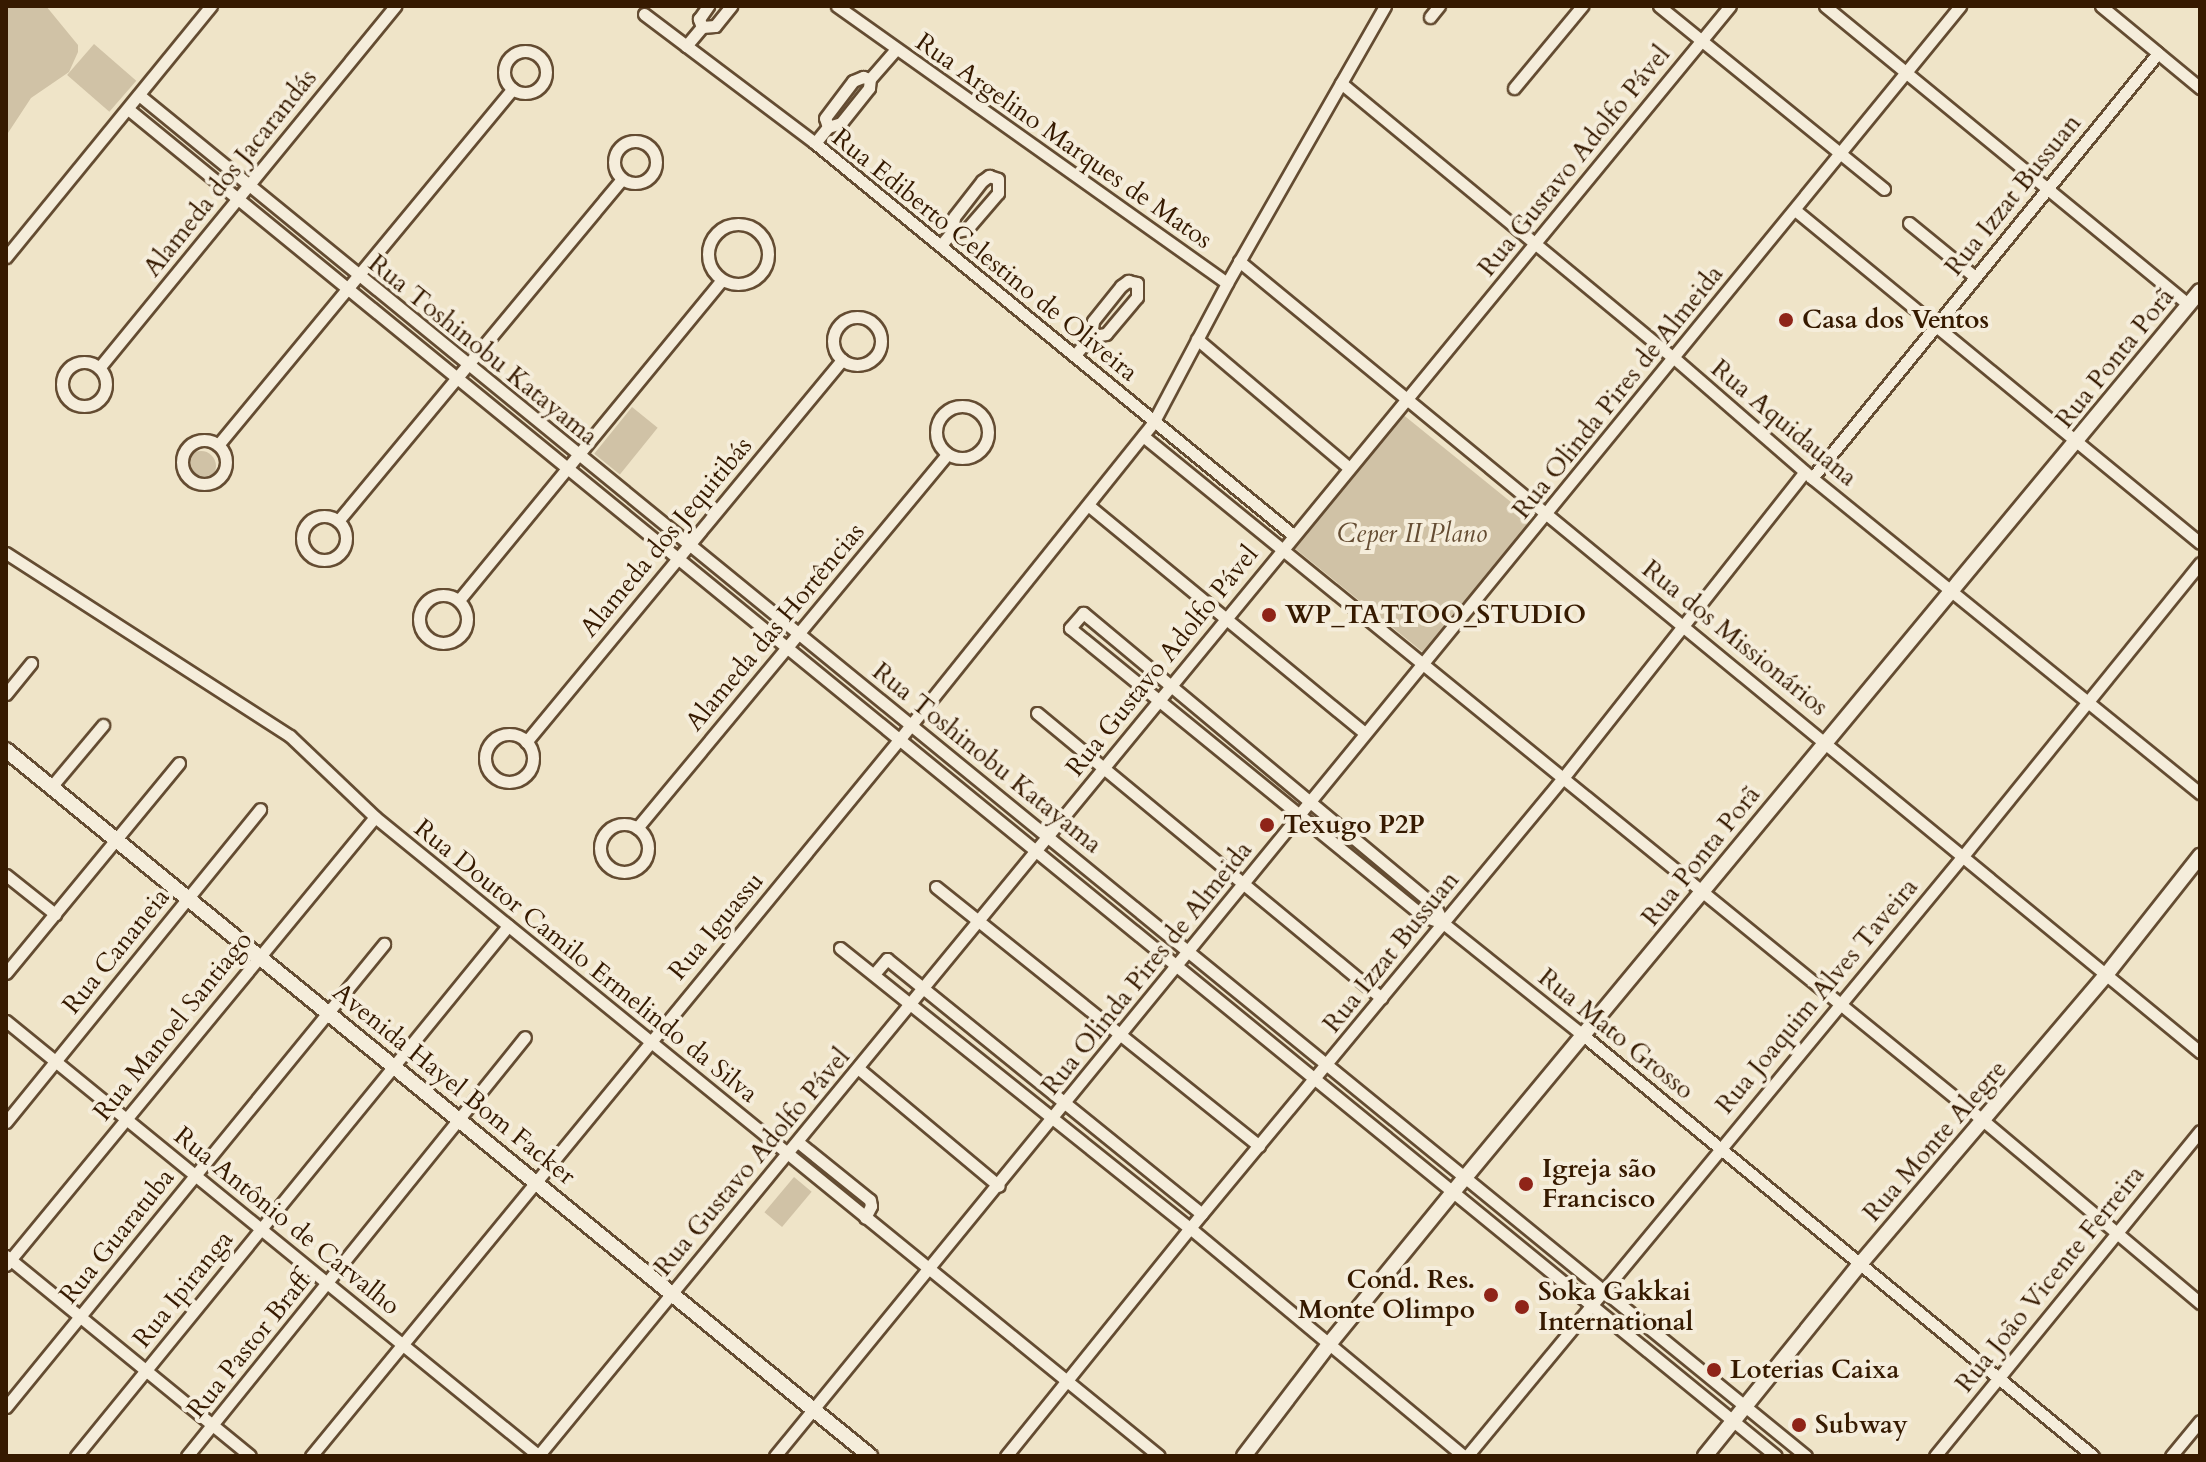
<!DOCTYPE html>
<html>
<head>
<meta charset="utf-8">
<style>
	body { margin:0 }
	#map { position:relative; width:2206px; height:1462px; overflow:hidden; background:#efe4c8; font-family:Cardo,serif }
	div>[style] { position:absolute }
	.green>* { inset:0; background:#d0c2a6; transform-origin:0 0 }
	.round { border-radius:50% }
	.roads { filter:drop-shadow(2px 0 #644c32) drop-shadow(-2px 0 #644c32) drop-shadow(0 2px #644c32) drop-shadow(0 -2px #644c32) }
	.minor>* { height:11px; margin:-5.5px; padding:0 5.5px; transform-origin:5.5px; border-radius:5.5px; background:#f5eddb }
	.minor>.ring { margin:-5.5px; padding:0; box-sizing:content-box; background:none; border:11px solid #f5eddb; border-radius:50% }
	.tertiary>* { height:14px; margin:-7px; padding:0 7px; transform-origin:7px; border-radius:7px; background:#f5eddb }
	.dots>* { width:22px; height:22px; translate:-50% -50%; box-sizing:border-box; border:4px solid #f5eddb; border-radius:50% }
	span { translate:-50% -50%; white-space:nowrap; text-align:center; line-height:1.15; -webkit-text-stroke:8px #f5eddb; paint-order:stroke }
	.street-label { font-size:26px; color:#361a00 }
	.poi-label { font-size:26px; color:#361a00; font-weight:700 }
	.left { translate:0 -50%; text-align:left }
	.right { translate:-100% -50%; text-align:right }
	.park-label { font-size:26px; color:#644c32; font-style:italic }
	.frame { position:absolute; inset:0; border:8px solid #361a00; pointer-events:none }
</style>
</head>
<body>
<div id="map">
	<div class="green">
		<i style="clip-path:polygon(6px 6px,46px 6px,78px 45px,78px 52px,69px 72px,31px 98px,6px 136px)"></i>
		<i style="left:94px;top:44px;width:56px;height:41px;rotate:41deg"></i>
		<i style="left:632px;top:407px;width:33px;height:60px;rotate:39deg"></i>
		<i style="left:1401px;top:413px;width:172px;height:172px;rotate:39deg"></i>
		<i class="round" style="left:186px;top:451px;width:30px;height:30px"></i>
		<i style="left:794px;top:1177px;width:23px;height:46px;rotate:40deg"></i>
	</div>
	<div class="roads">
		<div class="minor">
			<i style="left:837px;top:6px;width:478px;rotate:35.4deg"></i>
			<i style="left:1659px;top:6px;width:290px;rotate:39.1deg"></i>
			<i style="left:1825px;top:6px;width:471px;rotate:39.4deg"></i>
			<i style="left:2101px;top:6px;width:129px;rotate:39.6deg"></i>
			<i style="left:644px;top:14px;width:214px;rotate:37deg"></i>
			<i style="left:815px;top:143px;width:618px;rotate:39.35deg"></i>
			<i style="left:1430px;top:17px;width:14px;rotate:-51deg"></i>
			<i style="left:702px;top:27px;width:9px;rotate:-111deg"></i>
			<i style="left:699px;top:19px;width:16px;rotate:-55deg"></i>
			<i style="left:686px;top:46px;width:25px;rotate:-50deg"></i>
			<i style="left:702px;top:27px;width:13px;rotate:-4deg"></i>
			<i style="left:715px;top:26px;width:26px;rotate:-51deg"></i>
			<i class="ring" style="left:504px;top:51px;width:31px;height:31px"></i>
			<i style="left:1341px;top:83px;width:432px;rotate:39.6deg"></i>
			<i style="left:1674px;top:358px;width:183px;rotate:41deg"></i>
			<i style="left:1812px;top:478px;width:500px;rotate:39.1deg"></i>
			<i style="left:1514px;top:88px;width:107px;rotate:-50.3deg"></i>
			<i style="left:139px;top:95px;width:2152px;rotate:39.23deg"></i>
			<i style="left:128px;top:109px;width:2128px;rotate:39.26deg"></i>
			<i style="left:828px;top:127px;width:9px;rotate:-108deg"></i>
			<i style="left:825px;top:118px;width:46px;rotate:-52.9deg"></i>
			<i style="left:853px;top:81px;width:11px;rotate:-22deg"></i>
			<i style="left:863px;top:77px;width:7px;rotate:16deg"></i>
			<i class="ring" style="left:614px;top:141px;width:31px;height:31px"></i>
			<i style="left:815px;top:143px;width:21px;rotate:-51deg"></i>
			<i style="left:828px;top:127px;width:14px;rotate:-17deg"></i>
			<i style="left:841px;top:123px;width:45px;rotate:-51.3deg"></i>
			<i style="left:869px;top:88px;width:9px;rotate:-84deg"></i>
			<i style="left:870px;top:79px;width:40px;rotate:-49deg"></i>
			<i style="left:1795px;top:210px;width:524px;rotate:39.43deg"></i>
			<i style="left:1909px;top:223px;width:85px;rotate:39.3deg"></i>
			<i class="ring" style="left:708px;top:224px;width:49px;height:49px"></i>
			<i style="left:941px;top:245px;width:17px;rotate:-50deg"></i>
			<i style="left:952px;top:232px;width:15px;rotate:-82deg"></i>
			<i style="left:954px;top:217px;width:46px;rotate:-52.1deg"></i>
			<i style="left:982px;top:181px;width:9px;rotate:-36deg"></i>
			<i style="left:989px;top:176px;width:9px;rotate:18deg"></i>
			<i style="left:998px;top:179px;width:14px;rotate:90deg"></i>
			<i style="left:998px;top:193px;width:48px;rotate:130.7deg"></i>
			<i style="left:967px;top:229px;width:15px;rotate:169deg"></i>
			<i style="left:6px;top:257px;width:324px;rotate:-50.8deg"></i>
			<i style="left:1239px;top:261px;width:1245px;rotate:39.46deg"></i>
			<i class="ring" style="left:833px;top:317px;width:37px;height:37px"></i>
			<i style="left:1197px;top:339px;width:199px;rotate:40.3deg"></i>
			<i style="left:1075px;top:355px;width:25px;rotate:-50deg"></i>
			<i style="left:1091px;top:336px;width:15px;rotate:-82deg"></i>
			<i style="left:1093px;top:321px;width:45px;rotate:-51.3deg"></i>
			<i style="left:1121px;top:286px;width:9px;rotate:-36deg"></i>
			<i style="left:1128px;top:281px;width:9px;rotate:13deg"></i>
			<i style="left:1137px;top:283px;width:14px;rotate:90deg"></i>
			<i style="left:1137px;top:297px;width:48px;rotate:130deg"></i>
			<i style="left:1106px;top:334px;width:15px;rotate:172deg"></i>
			<i class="ring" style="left:62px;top:362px;width:33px;height:33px"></i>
			<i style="left:99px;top:368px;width:468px;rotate:-50.7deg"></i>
			<i class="ring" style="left:936px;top:406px;width:41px;height:41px"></i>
			<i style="left:1143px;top:436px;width:1086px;rotate:39.17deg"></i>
			<i style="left:1985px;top:1122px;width:281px;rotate:40.1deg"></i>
			<i class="ring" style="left:182px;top:440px;width:33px;height:33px"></i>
			<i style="left:218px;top:445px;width:462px;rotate:-50.4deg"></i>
			<i style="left:1812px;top:478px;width:548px;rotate:-50.85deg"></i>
			<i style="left:1088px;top:505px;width:359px;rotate:39.5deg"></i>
			<i class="ring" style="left:302px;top:516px;width:33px;height:33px"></i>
			<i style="left:338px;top:521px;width:443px;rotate:-50.3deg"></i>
			<i style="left:6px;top:553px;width:338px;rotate:32.8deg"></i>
			<i style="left:290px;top:736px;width:117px;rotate:43.6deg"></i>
			<i style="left:375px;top:817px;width:1011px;rotate:39.18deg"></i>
			<i class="ring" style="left:419px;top:595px;width:37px;height:37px"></i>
			<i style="left:459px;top:600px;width:414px;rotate:-50.6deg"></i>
			<i style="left:6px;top:694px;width:40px;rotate:-51deg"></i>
			<i style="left:1037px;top:713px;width:447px;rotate:39.6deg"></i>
			<i class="ring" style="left:485px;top:734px;width:37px;height:37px"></i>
			<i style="left:526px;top:742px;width:496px;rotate:-50.4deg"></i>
			<i style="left:51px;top:787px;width:81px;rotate:-50deg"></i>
			<i class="ring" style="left:600px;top:824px;width:37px;height:37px"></i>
			<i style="left:637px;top:828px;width:486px;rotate:-50.3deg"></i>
			<i style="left:6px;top:875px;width:63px;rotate:38.5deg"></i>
			<i style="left:936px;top:887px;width:414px;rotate:38.7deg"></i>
			<i style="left:1443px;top:923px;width:19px;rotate:-115deg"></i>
			<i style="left:1435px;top:906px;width:458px;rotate:-140.2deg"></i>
			<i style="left:1083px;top:613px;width:20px;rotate:131deg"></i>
			<i style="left:1070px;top:628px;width:456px;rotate:39.2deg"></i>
			<i style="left:1423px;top:916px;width:21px;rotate:19deg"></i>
			<i style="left:1443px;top:923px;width:181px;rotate:38.7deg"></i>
			<i style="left:1584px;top:1036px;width:660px;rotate:39.53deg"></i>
			<i style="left:840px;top:948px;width:448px;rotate:38.7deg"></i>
			<i style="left:1190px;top:1228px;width:356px;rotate:39.8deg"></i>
			<i style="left:6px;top:973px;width:272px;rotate:-50.5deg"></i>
			<i style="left:874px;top:974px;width:20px;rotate:-49deg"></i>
			<i style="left:887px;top:959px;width:405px;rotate:39deg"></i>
			<i style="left:6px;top:1021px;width:688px;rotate:39.22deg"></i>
			<i style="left:859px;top:1069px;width:182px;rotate:39.9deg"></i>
			<i style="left:6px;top:1122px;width:403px;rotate:-50.9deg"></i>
			<i style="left:798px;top:1142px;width:92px;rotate:38.9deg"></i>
			<i style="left:870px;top:1200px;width:6px;rotate:81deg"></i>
			<i style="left:871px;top:1206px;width:13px;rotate:117deg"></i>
			<i style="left:6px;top:1256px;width:315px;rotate:39.3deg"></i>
			<i style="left:6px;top:1265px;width:580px;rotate:-50.52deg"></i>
			<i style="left:6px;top:1407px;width:598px;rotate:-50.77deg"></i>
			<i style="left:76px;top:1456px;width:684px;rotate:-50.82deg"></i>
			<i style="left:187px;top:1456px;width:538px;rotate:-51.11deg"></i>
			<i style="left:311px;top:1456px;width:926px;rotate:-50.61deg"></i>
			<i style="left:899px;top:740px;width:406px;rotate:-51.3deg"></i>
			<i style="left:1153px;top:423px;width:158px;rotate:-62.1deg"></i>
			<i style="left:1227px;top:283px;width:319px;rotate:-60.3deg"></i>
			<i style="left:538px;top:1456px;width:1877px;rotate:-50.58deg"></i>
			<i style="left:775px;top:1456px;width:1873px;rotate:-50.74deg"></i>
			<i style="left:1006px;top:1456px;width:293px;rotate:-51.1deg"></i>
			<i style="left:1190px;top:1228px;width:584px;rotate:-50.35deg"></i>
			<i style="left:1563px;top:778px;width:390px;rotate:-51.7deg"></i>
			<i style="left:1467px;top:1456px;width:778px;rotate:-50.42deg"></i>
			<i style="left:1963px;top:856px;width:377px;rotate:-51deg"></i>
			<i style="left:1935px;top:1456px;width:419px;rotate:-50.8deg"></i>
			<i style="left:2171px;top:1456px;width:45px;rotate:-50.4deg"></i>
		</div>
		<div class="tertiary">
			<i style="left:6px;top:750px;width:1116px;rotate:39.25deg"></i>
			<i style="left:1244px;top:1456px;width:142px;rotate:-52.7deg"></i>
			<i style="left:1330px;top:1343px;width:195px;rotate:-50.8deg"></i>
			<i style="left:1453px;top:1192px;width:1170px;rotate:-50.34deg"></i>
			<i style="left:1705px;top:1456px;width:248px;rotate:-51.1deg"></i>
			<i style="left:1861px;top:1263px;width:378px;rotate:-49.6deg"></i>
			<i style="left:2106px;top:975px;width:152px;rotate:-51.7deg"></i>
		</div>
	</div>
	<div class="dots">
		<i style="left:1786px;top:320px;background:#8f2418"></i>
		<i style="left:1269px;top:615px;background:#8f2418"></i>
		<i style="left:1267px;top:825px;background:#8f2418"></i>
		<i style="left:1526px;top:1184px;background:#8f2418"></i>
		<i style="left:1491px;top:1295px;background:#8f2418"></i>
		<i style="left:1522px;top:1307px;background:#8f2418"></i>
		<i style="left:1714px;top:1370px;background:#8f2418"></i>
		<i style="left:1799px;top:1425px;background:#8f2418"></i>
	</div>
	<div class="street-label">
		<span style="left:1064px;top:141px;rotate:35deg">Rua Argelino Marques de Matos</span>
		<span style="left:1574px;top:161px;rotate:-51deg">Rua Gustavo Adolfo Pável</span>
		<span style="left:230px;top:173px;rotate:-51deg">Alameda dos Jacarandás</span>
		<span style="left:2013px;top:195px;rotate:-51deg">Rua Izzat Bussuan</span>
		<span style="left:985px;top:255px;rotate:39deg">Rua Ediberto Celestino de Oliveira</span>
		<span style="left:483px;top:350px;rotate:39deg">Rua Toshinobu Katayama</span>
		<span style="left:2115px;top:358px;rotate:-51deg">Rua Ponta Porã</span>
		<span style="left:1618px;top:392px;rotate:-51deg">Rua Olinda Pires de Almeida</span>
		<span style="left:1784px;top:423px;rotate:40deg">Rua Aquidauana</span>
		<span style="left:666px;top:537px;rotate:-50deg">Alameda dos Jequitibás</span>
		<span style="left:775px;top:627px;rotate:-50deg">Alameda das Hortências</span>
		<span style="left:1735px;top:638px;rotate:39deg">Rua dos Missionários</span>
		<span style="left:1162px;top:661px;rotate:-51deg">Rua Gustavo Adolfo Pável</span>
		<span style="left:987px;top:758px;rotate:39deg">Rua Toshinobu Katayama</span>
		<span style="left:1701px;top:856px;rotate:-51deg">Rua Ponta Porã</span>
		<span style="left:716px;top:926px;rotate:-50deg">Rua Iguassu</span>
		<span style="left:116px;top:951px;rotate:-51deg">Rua Cananeia</span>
		<span style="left:1391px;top:952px;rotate:-51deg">Rua Izzat Bussuan</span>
		<span style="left:586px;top:961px;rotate:39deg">Rua Doutor Camilo Ermelindo da Silva</span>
		<span style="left:1147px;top:968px;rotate:-51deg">Rua Olinda Pires de Almeida</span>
		<span style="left:1817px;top:996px;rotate:-50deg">Rua Joaquim Alves Taveira</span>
		<span style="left:173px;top:1026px;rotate:-51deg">Rua Manoel Santiago</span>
		<span style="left:1616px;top:1034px;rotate:39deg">Rua Mato Grosso</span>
		<span style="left:454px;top:1084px;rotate:39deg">Avenida Hayel Bom Facker</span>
		<span style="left:1935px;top:1141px;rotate:-49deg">Rua Monte Alegre</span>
		<span style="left:752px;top:1162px;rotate:-50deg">Rua Gustavo Adolfo Pável</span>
		<span style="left:287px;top:1221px;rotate:39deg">Rua Antônio de Carvalho</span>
		<span style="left:117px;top:1236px;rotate:-51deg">Rua Guaratuba</span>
		<span style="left:2050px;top:1279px;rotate:-51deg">Rua João Vicente Ferreira</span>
		<span style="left:183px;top:1289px;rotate:-51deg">Rua Ipiranga</span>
		<span style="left:249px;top:1345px;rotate:-51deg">Rua Pastor Braff</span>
	</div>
	<div class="poi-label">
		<span class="left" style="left:1802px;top:320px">Casa dos Ventos</span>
		<span class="left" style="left:1285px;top:615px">WP_TATTOO_STUDIO</span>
		<span class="left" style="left:1283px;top:825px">Texugo P2P</span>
		<span class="left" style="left:1542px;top:1184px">Igreja são<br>Francisco</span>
		<span class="right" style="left:1475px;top:1295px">Cond. Res.<br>Monte Olimpo</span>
		<span class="left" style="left:1538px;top:1307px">Soka Gakkai<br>International</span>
		<span class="left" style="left:1730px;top:1370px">Loterias Caixa</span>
		<span class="left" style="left:1815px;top:1425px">Subway</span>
	</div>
	<div class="park-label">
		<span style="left:1412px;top:534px">Ceper II Plano</span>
	</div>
	<div class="frame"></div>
</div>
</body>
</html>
